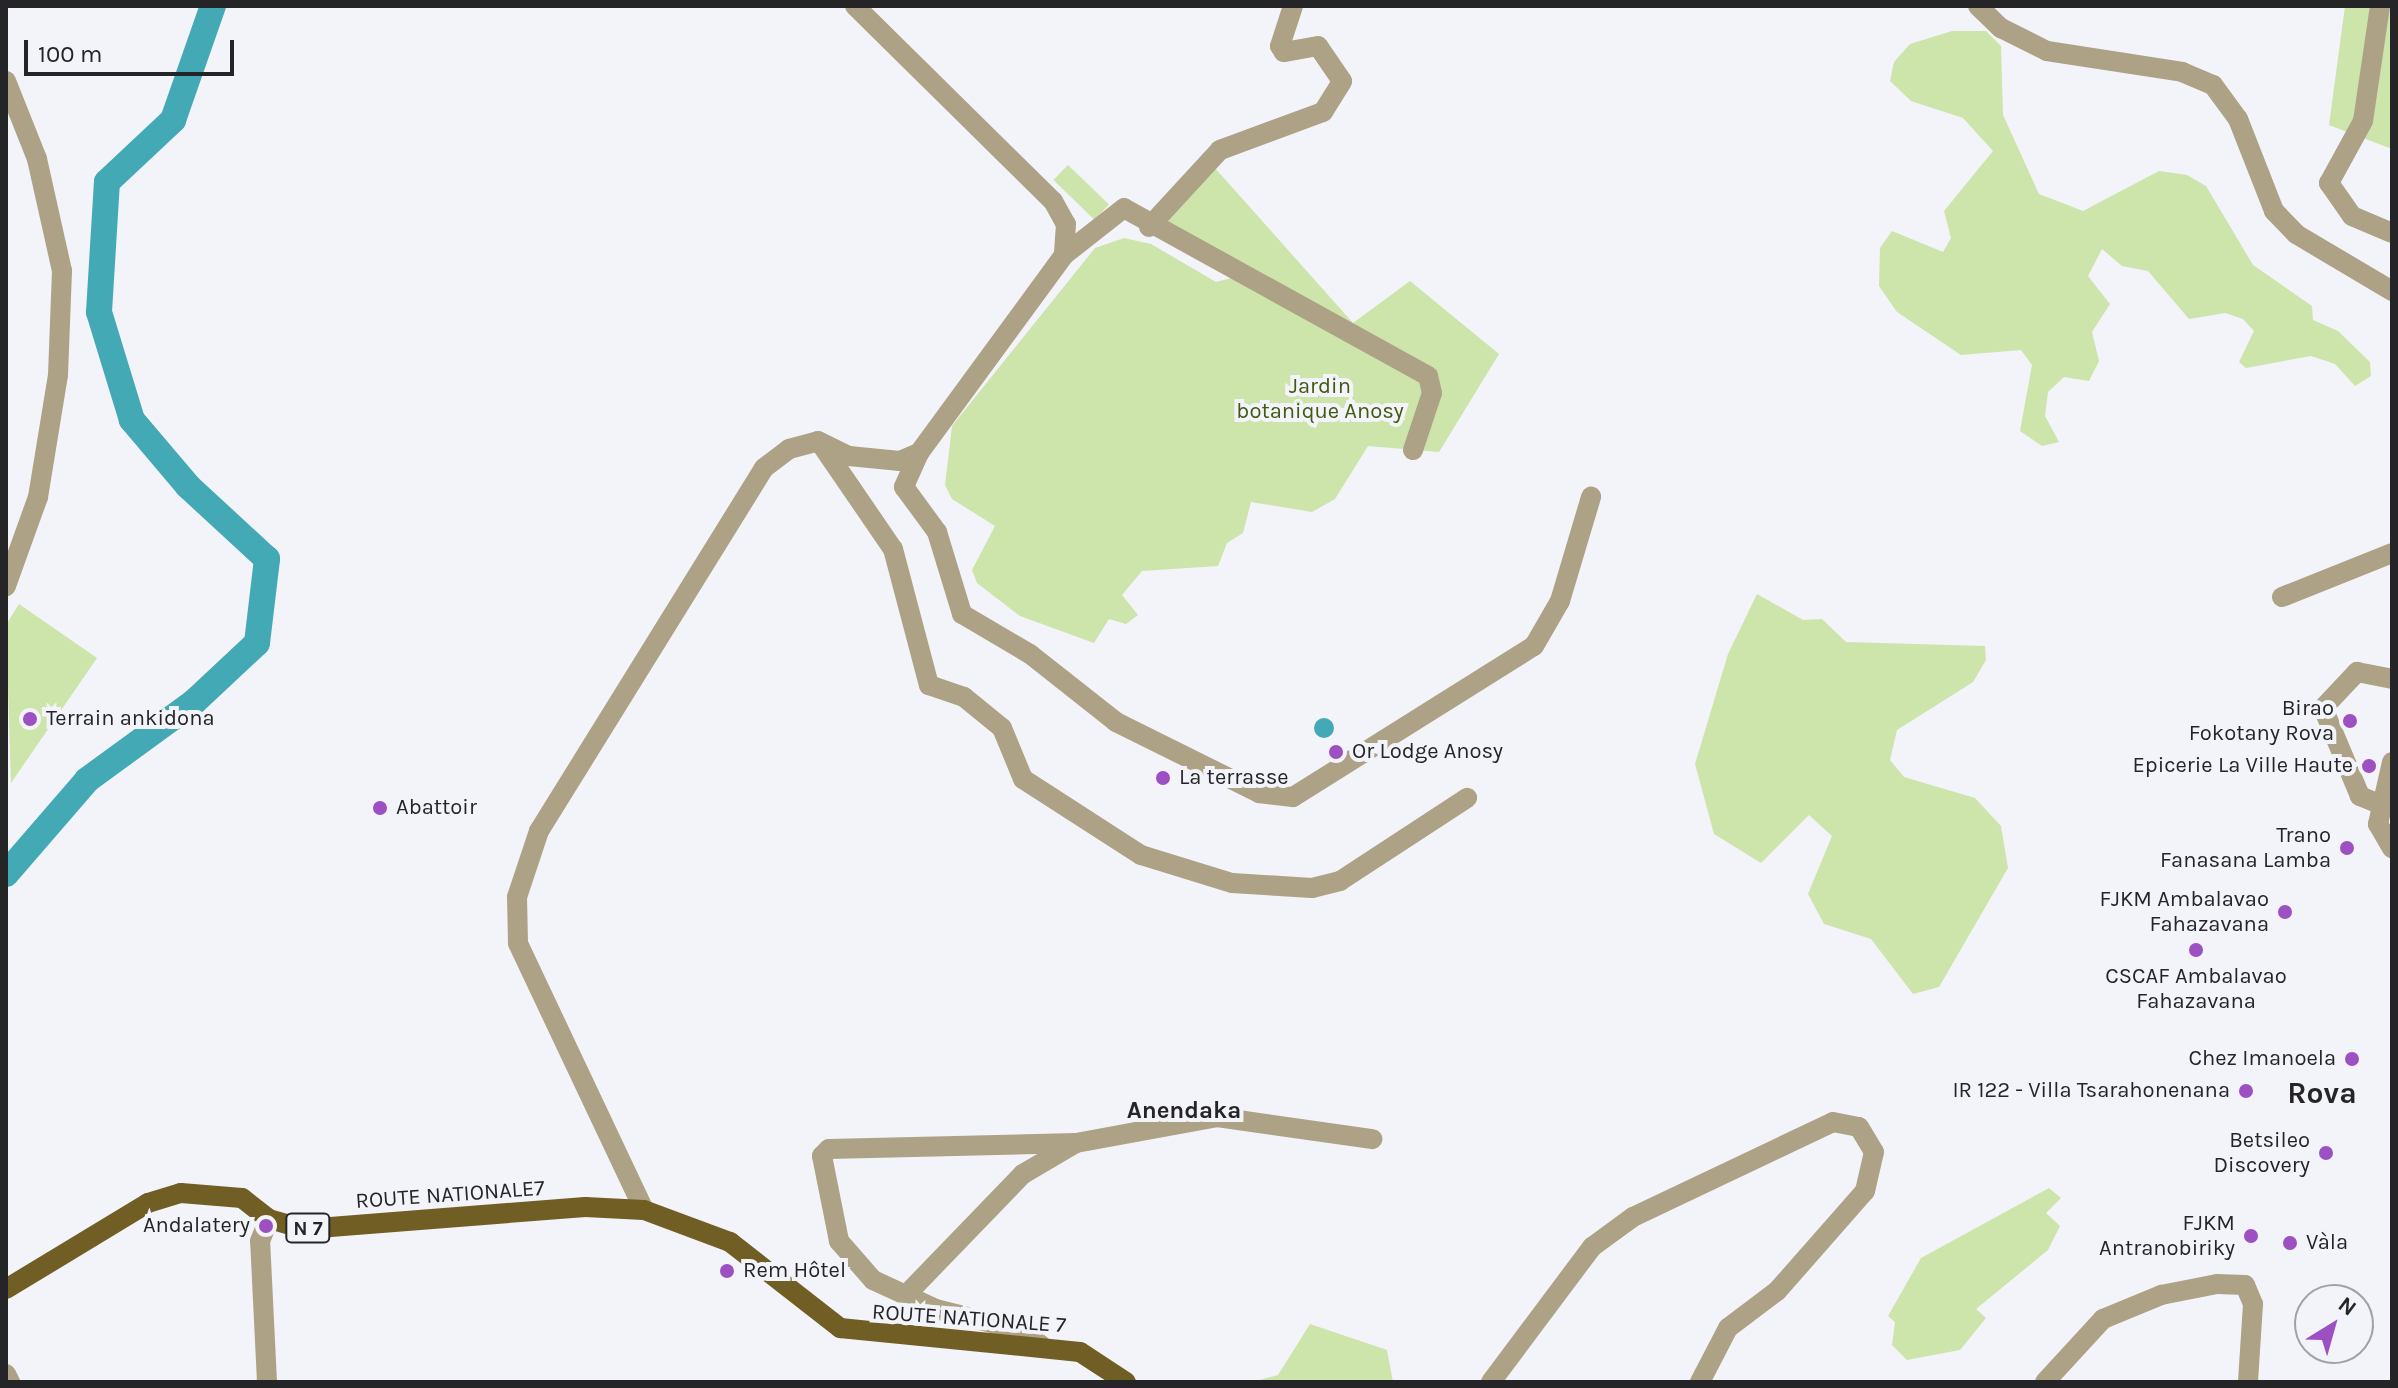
<!DOCTYPE html>
<html>
<head>
<meta charset="utf-8">
<style>
	body { margin:0 }
	#map { position:relative; width:2398px; height:1388px; overflow:hidden; background:#f3f3fa; font-family:Karla,sans-serif }
	div>[style] { position:absolute }
	.green>* { inset:0; background:#cde4ab; transform-origin:0 0 }
	.water>* { inset:0; background:#43a9b5 }
	.round { border-radius:50% }
	.river>* { height:26px; margin:-13px; padding:0 13px; transform-origin:13px; border-radius:13px; background:#43a9b5 }
	.minor>* { height:20px; margin:-10px; padding:0 10px; transform-origin:10px; border-radius:10px; background:#ada285 }
	.major>* { height:20px; margin:-10px; padding:0 10px; transform-origin:10px; border-radius:10px; background:#715e24 }
	.dots>* { width:22px; height:22px; translate:-50% -50%; box-sizing:border-box; border:4px solid #f3f3fa; border-radius:50% }
	span { translate:-50% -50%; white-space:nowrap; text-align:center; line-height:1.15; -webkit-text-stroke:8px #f3f3fa; paint-order:stroke }
	.shield-label span { padding:2px 6px; background:#f3f3fa; border:2px solid; border-radius:6px; -webkit-text-stroke-width:0 }
	.shield-label { font-size:20px; color:#252528; font-weight:700 }
	.park-label { font-size:22px; color:#425910 }
	.poi-label { font-size:22px; color:#252528 }
	.right { translate:-100% -50%; text-align:right }
	.left { translate:0 -50%; text-align:left }
	.street-label { font-size:22px; color:#252528 }
	.neighbourhood-label { font-size:24px; color:#252528; font-weight:700 }
	.district-label { font-size:30px; color:#252528; font-weight:700 }
	.frame { position:absolute; inset:0; border:8px solid #252528; pointer-events:none }
	.north { position:absolute; left:2294px; top:1284px; width:80px; height:80px; box-sizing:border-box; background:#f3f3fa; border:2px solid #a1a1a6; border-radius:50%; rotate:37deg; font-size:22px; font-weight:700; line-height:32px; text-align:center; color:#252528 }
	.north::after { content:''; display:block; margin:auto; width:28px; height:36px; background:#9d50c2; clip-path:polygon(50% 0,100% 100%,50% 72%,0 100%) }
	.scale { position:absolute; left:24px; top:40px; width:210px; height:36px; box-sizing:border-box; border:4px solid #252528; border-top:0; padding-left:10px; font-size:24px; line-height:28px; white-space:nowrap; color:#252528; -webkit-text-stroke:6px #f3f3fa; paint-order:stroke }
</style>
</head>
<body>
<div id="map">
	<div class="green">
		<i style="clip-path:polygon(2345px 6px,2392px 6px,2392px 149px,2329px 125px)"></i>
		<i style="clip-path:polygon(1952px 31px,1986px 31px,2001px 46px,2003px 115px,2039px 194px,2083px 211px,2159px 171px,2187px 175px,2206px 186px,2253px 265px,2312px 306px,2313px 320px,2338px 331px,2370px 362px,2371px 376px,2355px 386px,2335px 364px,2311px 356px,2246px 368px,2239px 362px,2254px 331px,2243px 319px,2225px 313px,2189px 319px,2148px 271px,2122px 266px,2102px 249px,2088px 276px,2110px 304px,2092px 332px,2099px 361px,2089px 381px,2064px 377px,2048px 392px,2045px 416px,2059px 442px,2042px 446px,2020px 431px,2032px 365px,2021px 350px,1961px 355px,1897px 312px,1879px 286px,1880px 248px,1892px 231px,1943px 252px,1951px 238px,1944px 211px,1993px 151px,1963px 118px,1911px 101px,1890px 81px,1894px 62px,1910px 44px)"></i>
		<i style="left:1068px;top:165px;width:57px;height:21px;rotate:44deg"></i>
		<i style="clip-path:polygon(1214px 167px,1353px 323px,1410px 281px,1499px 354px,1439px 452px,1368px 446px,1335px 499px,1312px 512px,1251px 502px,1243px 533px,1227px 543px,1218px 566px,1142px 571px,1122px 595px,1138px 615px,1126px 624px,1109px 619px,1094px 643px,1020px 616px,977px 583px,972px 570px,995px 526px,952px 499px,945px 485px,952px 426px,1095px 248px,1124px 238px,1151px 244px,1216px 282px,1240px 276px,1154px 223px)"></i>
		<i style="clip-path:polygon(1757px 594px,1803px 620px,1822px 619px,1846px 642px,1985px 646px,1986px 660px,1973px 682px,1897px 730px,1890px 760px,1904px 777px,1975px 798px,2001px 826px,2008px 868px,1939px 987px,1913px 994px,1871px 939px,1824px 924px,1808px 894px,1832px 836px,1809px 815px,1761px 863px,1714px 834px,1695px 764px,1728px 654px)"></i>
		<i style="clip-path:polygon(19px 604px,97px 658px,11px 783px,6px 625px)"></i>
		<i style="clip-path:polygon(2049px 1188px,2061px 1198px,2046px 1213px,2060px 1226px,2048px 1250px,1976px 1309px,1986px 1318px,1960px 1350px,1907px 1360px,1892px 1345px,1895px 1322px,1888px 1316px,1921px 1258px)"></i>
		<i style="clip-path:polygon(1310px 1324px,1387px 1350px,1393px 1382px,1252px 1382px,1278px 1375px)"></i>
	</div>
	<div class="water">
		<i class="round" style="left:1314px;top:718px;width:20px;height:20px"></i>
	</div>
	<div class="river">
		<i style="left:6px;top:874px;width:124px;rotate:-49.2deg"></i>
		<i style="left:87px;top:780px;width:132px;rotate:-36.1deg"></i>
		<i style="left:194px;top:702px;width:86px;rotate:-43.1deg"></i>
		<i style="left:257px;top:643px;width:85px;rotate:-83.2deg"></i>
		<i style="left:267px;top:559px;width:108px;rotate:-137.3deg"></i>
		<i style="left:188px;top:486px;width:87px;rotate:-130.3deg"></i>
		<i style="left:132px;top:420px;width:113px;rotate:-107deg"></i>
		<i style="left:99px;top:312px;width:130px;rotate:-86.5deg"></i>
		<i style="left:107px;top:182px;width:91px;rotate:-43.2deg"></i>
		<i style="left:173px;top:120px;width:121px;rotate:-70.7deg"></i>
	</div>
	<div class="minor">
		<i style="left:855px;top:6px;width:278px;rotate:44.6deg"></i>
		<i style="left:1053px;top:201px;width:26px;rotate:61deg"></i>
		<i style="left:1066px;top:224px;width:31px;rotate:94deg"></i>
		<i style="left:1978px;top:6px;width:32px;rotate:44deg"></i>
		<i style="left:2001px;top:28px;width:51px;rotate:26.6deg"></i>
		<i style="left:2047px;top:51px;width:137px;rotate:8.8deg"></i>
		<i style="left:2182px;top:72px;width:34px;rotate:23deg"></i>
		<i style="left:2213px;top:85px;width:42px;rotate:53.7deg"></i>
		<i style="left:2238px;top:119px;width:99px;rotate:68.6deg"></i>
		<i style="left:2274px;top:211px;width:32px;rotate:46deg"></i>
		<i style="left:2296px;top:234px;width:112px;rotate:30.7deg"></i>
		<i style="left:2380px;top:6px;width:116px;rotate:98.4deg"></i>
		<i style="left:2363px;top:121px;width:71px;rotate:118.7deg"></i>
		<i style="left:2329px;top:183px;width:40px;rotate:55.1deg"></i>
		<i style="left:2352px;top:216px;width:43px;rotate:23deg"></i>
		<i style="left:6px;top:81px;width:84px;rotate:68.3deg"></i>
		<i style="left:37px;top:159px;width:115px;rotate:77.4deg"></i>
		<i style="left:62px;top:271px;width:104px;rotate:92.2deg"></i>
		<i style="left:58px;top:375px;width:124px;rotate:99.3deg"></i>
		<i style="left:38px;top:497px;width:95px;rotate:109.8deg"></i>
		<i style="left:1149px;top:227px;width:105px;rotate:-47.3deg"></i>
		<i style="left:1220px;top:150px;width:110px;rotate:-20.3deg"></i>
		<i style="left:1323px;top:112px;width:36px;rotate:-58deg"></i>
		<i style="left:1342px;top:81px;width:42px;rotate:-124.4deg"></i>
		<i style="left:1318px;top:46px;width:35px;rotate:170deg"></i>
		<i style="left:1284px;top:52px;width:7px;rotate:-124deg"></i>
		<i style="left:1280px;top:46px;width:42px;rotate:-72deg"></i>
		<i style="left:821px;top:444px;width:127px;rotate:55.6deg"></i>
		<i style="left:893px;top:549px;width:141px;rotate:75.2deg"></i>
		<i style="left:929px;top:685px;width:37px;rotate:19deg"></i>
		<i style="left:964px;top:697px;width:49px;rotate:39.2deg"></i>
		<i style="left:1002px;top:728px;width:55px;rotate:67.6deg"></i>
		<i style="left:1023px;top:779px;width:140px;rotate:32.8deg"></i>
		<i style="left:1141px;top:855px;width:95px;rotate:17.1deg"></i>
		<i style="left:1232px;top:883px;width:80px;rotate:3.6deg"></i>
		<i style="left:1312px;top:888px;width:29px;rotate:-14deg"></i>
		<i style="left:1340px;top:881px;width:152px;rotate:-33.2deg"></i>
		<i style="left:1413px;top:450px;width:60px;rotate:-71.6deg"></i>
		<i style="left:1432px;top:393px;width:17px;rotate:-103deg"></i>
		<i style="left:1428px;top:376px;width:347px;rotate:-151.1deg"></i>
		<i style="left:1124px;top:208px;width:76px;rotate:141.9deg"></i>
		<i style="left:1064px;top:255px;width:245px;rotate:126.2deg"></i>
		<i style="left:919px;top:453px;width:37px;rotate:114deg"></i>
		<i style="left:904px;top:487px;width:56px;rotate:53.7deg"></i>
		<i style="left:937px;top:532px;width:86px;rotate:73deg"></i>
		<i style="left:962px;top:614px;width:79px;rotate:30.5deg"></i>
		<i style="left:1030px;top:654px;width:110px;rotate:38.3deg"></i>
		<i style="left:1116px;top:722px;width:160px;rotate:26.4deg"></i>
		<i style="left:1259px;top:793px;width:34px;rotate:7deg"></i>
		<i style="left:1293px;top:797px;width:284px;rotate:-32.1deg"></i>
		<i style="left:1534px;top:646px;width:52px;rotate:-60deg"></i>
		<i style="left:1560px;top:601px;width:109px;rotate:-73.4deg"></i>
		<i style="left:2282px;top:597px;width:118px;rotate:-21.8deg"></i>
		<i style="left:2392px;top:762px;width:64px;rotate:102.7deg"></i>
		<i style="left:2378px;top:824px;width:28px;rotate:60deg"></i>
		<i style="left:2382px;top:805px;width:24px;rotate:-158deg"></i>
		<i style="left:2360px;top:796px;width:95px;rotate:-112.8deg"></i>
		<i style="left:2323px;top:708px;width:50px;rotate:-46.6deg"></i>
		<i style="left:2357px;top:672px;width:36px;rotate:11deg"></i>
		<i style="left:644px;top:1210px;width:295px;rotate:-115.3deg"></i>
		<i style="left:518px;top:943px;width:46px;rotate:-91.2deg"></i>
		<i style="left:517px;top:897px;width:70px;rotate:-71.6deg"></i>
		<i style="left:539px;top:831px;width:427px;rotate:-58.2deg"></i>
		<i style="left:764px;top:468px;width:31px;rotate:-37deg"></i>
		<i style="left:789px;top:449px;width:30px;rotate:-15deg"></i>
		<i style="left:818px;top:441px;width:34px;rotate:26deg"></i>
		<i style="left:849px;top:456px;width:51px;rotate:5.6deg"></i>
		<i style="left:900px;top:461px;width:21px;rotate:-23deg"></i>
		<i style="left:906px;top:1295px;width:168px;rotate:-46deg"></i>
		<i style="left:1023px;top:1174px;width:61px;rotate:-30.3deg"></i>
		<i style="left:1076px;top:1143px;width:143px;rotate:-10.4deg"></i>
		<i style="left:1217px;top:1117px;width:157px;rotate:8.1deg"></i>
		<i style="left:1041px;top:1345px;width:26px;rotate:-144deg"></i>
		<i style="left:1020px;top:1330px;width:87px;rotate:-166deg"></i>
		<i style="left:936px;top:1309px;width:69px;rotate:-155.3deg"></i>
		<i style="left:873px;top:1280px;width:52px;rotate:-131.1deg"></i>
		<i style="left:839px;top:1241px;width:87px;rotate:-101.3deg"></i>
		<i style="left:822px;top:1156px;width:10px;rotate:-45deg"></i>
		<i style="left:829px;top:1149px;width:247px;rotate:-1.4deg"></i>
		<i style="left:6px;top:1374px;width:9px;rotate:63deg"></i>
		<i style="left:267px;top:1382px;width:141px;rotate:-92.8deg"></i>
		<i style="left:260px;top:1241px;width:24px;rotate:-68deg"></i>
		<i style="left:1491px;top:1382px;width:169px;rotate:-53.2deg"></i>
		<i style="left:1592px;top:1247px;width:51px;rotate:-36.2deg"></i>
		<i style="left:1633px;top:1217px;width:221px;rotate:-25.4deg"></i>
		<i style="left:1833px;top:1122px;width:26px;rotate:11deg"></i>
		<i style="left:1859px;top:1127px;width:29px;rotate:59deg"></i>
		<i style="left:1874px;top:1152px;width:40px;rotate:103deg"></i>
		<i style="left:1865px;top:1191px;width:133px;rotate:131.3deg"></i>
		<i style="left:1777px;top:1291px;width:61px;rotate:142.9deg"></i>
		<i style="left:1728px;top:1328px;width:61px;rotate:117.4deg"></i>
		<i style="left:2045px;top:1382px;width:86px;rotate:-47.4deg"></i>
		<i style="left:2103px;top:1319px;width:63px;rotate:-22.5deg"></i>
		<i style="left:2161px;top:1295px;width:57px;rotate:-11.1deg"></i>
		<i style="left:2217px;top:1284px;width:28px;rotate:2deg"></i>
		<i style="left:2245px;top:1285px;width:21px;rotate:67deg"></i>
		<i style="left:2253px;top:1304px;width:78px;rotate:93.7deg"></i>
	</div>
	<div class="major">
		<i style="left:6px;top:1289px;width:166px;rotate:-31.2deg"></i>
		<i style="left:148px;top:1203px;width:34px;rotate:-17deg"></i>
		<i style="left:181px;top:1193px;width:61px;rotate:4.7deg"></i>
		<i style="left:242px;top:1198px;width:34px;rotate:38deg"></i>
		<i style="left:269px;top:1219px;width:37px;rotate:16deg"></i>
		<i style="left:305px;top:1229px;width:281px;rotate:-4.5deg"></i>
		<i style="left:585px;top:1207px;width:59px;rotate:2.9deg"></i>
		<i style="left:644px;top:1210px;width:92px;rotate:20.4deg"></i>
		<i style="left:730px;top:1242px;width:140px;rotate:38deg"></i>
		<i style="left:840px;top:1328px;width:241px;rotate:5.7deg"></i>
		<i style="left:1080px;top:1352px;width:55px;rotate:33.1deg"></i>
	</div>
	<div class="dots">
		<i style="left:30px;top:719px;background:#9d50c2"></i>
		<i style="left:2350px;top:721px;background:#9d50c2"></i>
		<i style="left:1336px;top:752px;background:#9d50c2"></i>
		<i style="left:2369px;top:766px;background:#9d50c2"></i>
		<i style="left:1163px;top:778px;background:#9d50c2"></i>
		<i style="left:380px;top:808px;background:#9d50c2"></i>
		<i style="left:2347px;top:848px;background:#9d50c2"></i>
		<i style="left:2285px;top:912px;background:#9d50c2"></i>
		<i style="left:2196px;top:950px;background:#9d50c2"></i>
		<i style="left:2352px;top:1059px;background:#9d50c2"></i>
		<i style="left:2246px;top:1091px;background:#9d50c2"></i>
		<i style="left:2326px;top:1153px;background:#9d50c2"></i>
		<i style="left:266px;top:1226px;background:#9d50c2"></i>
		<i style="left:2251px;top:1236px;background:#9d50c2"></i>
		<i style="left:2290px;top:1243px;background:#9d50c2"></i>
		<i style="left:727px;top:1271px;background:#9d50c2"></i>
	</div>
	<div class="shield-label">
		<span style="left:308px;top:1228px">N 7</span>
	</div>
	<div class="park-label">
		<span style="left:1320px;top:399px">Jardin<br>botanique Anosy</span>
	</div>
	<div class="poi-label">
		<span class="right" style="left:2334px;top:721px">Birao<br>Fokotany Rova</span>
		<span class="left" style="left:46px;top:719px">Terrain ankidona</span>
		<span class="left" style="left:1352px;top:752px">Or Lodge Anosy</span>
		<span class="right" style="left:2353px;top:766px">Epicerie La Ville Haute</span>
		<span class="left" style="left:1179px;top:778px">La terrasse</span>
		<span class="left" style="left:396px;top:808px">Abattoir</span>
		<span class="right" style="left:2331px;top:848px">Trano<br>Fanasana Lamba</span>
		<span class="right" style="left:2269px;top:912px">FJKM Ambalavao<br>Fahazavana</span>
		<span style="left:2196px;top:989px">CSCAF Ambalavao<br>Fahazavana</span>
		<span class="right" style="left:2336px;top:1059px">Chez Imanoela</span>
		<span class="right" style="left:2230px;top:1091px">IR 122 - Villa Tsarahonenana</span>
		<span class="right" style="left:2310px;top:1153px">Betsileo<br>Discovery</span>
		<span class="right" style="left:2235px;top:1236px">FJKM<br>Antranobiriky</span>
		<span class="right" style="left:250px;top:1226px">Andalatery</span>
		<span class="left" style="left:2306px;top:1243px">Vàla</span>
		<span class="left" style="left:743px;top:1271px">Rem Hôtel</span>
	</div>
	<div class="street-label">
		<span style="left:450px;top:1195px;rotate:-4deg">ROUTE NATIONALE7</span>
		<span style="left:969px;top:1319px;rotate:4deg">ROUTE NATIONALE 7</span>
	</div>
	<div class="neighbourhood-label">
		<span style="left:1184px;top:1111px">Anendaka</span>
	</div>
	<div class="district-label">
		<span style="left:2322px;top:1093px">Rova</span>
	</div>
	<div class="frame"></div>
	<div class="north">N</div>
	<div class="scale">100 m</div>
</div>
</body>
</html>
